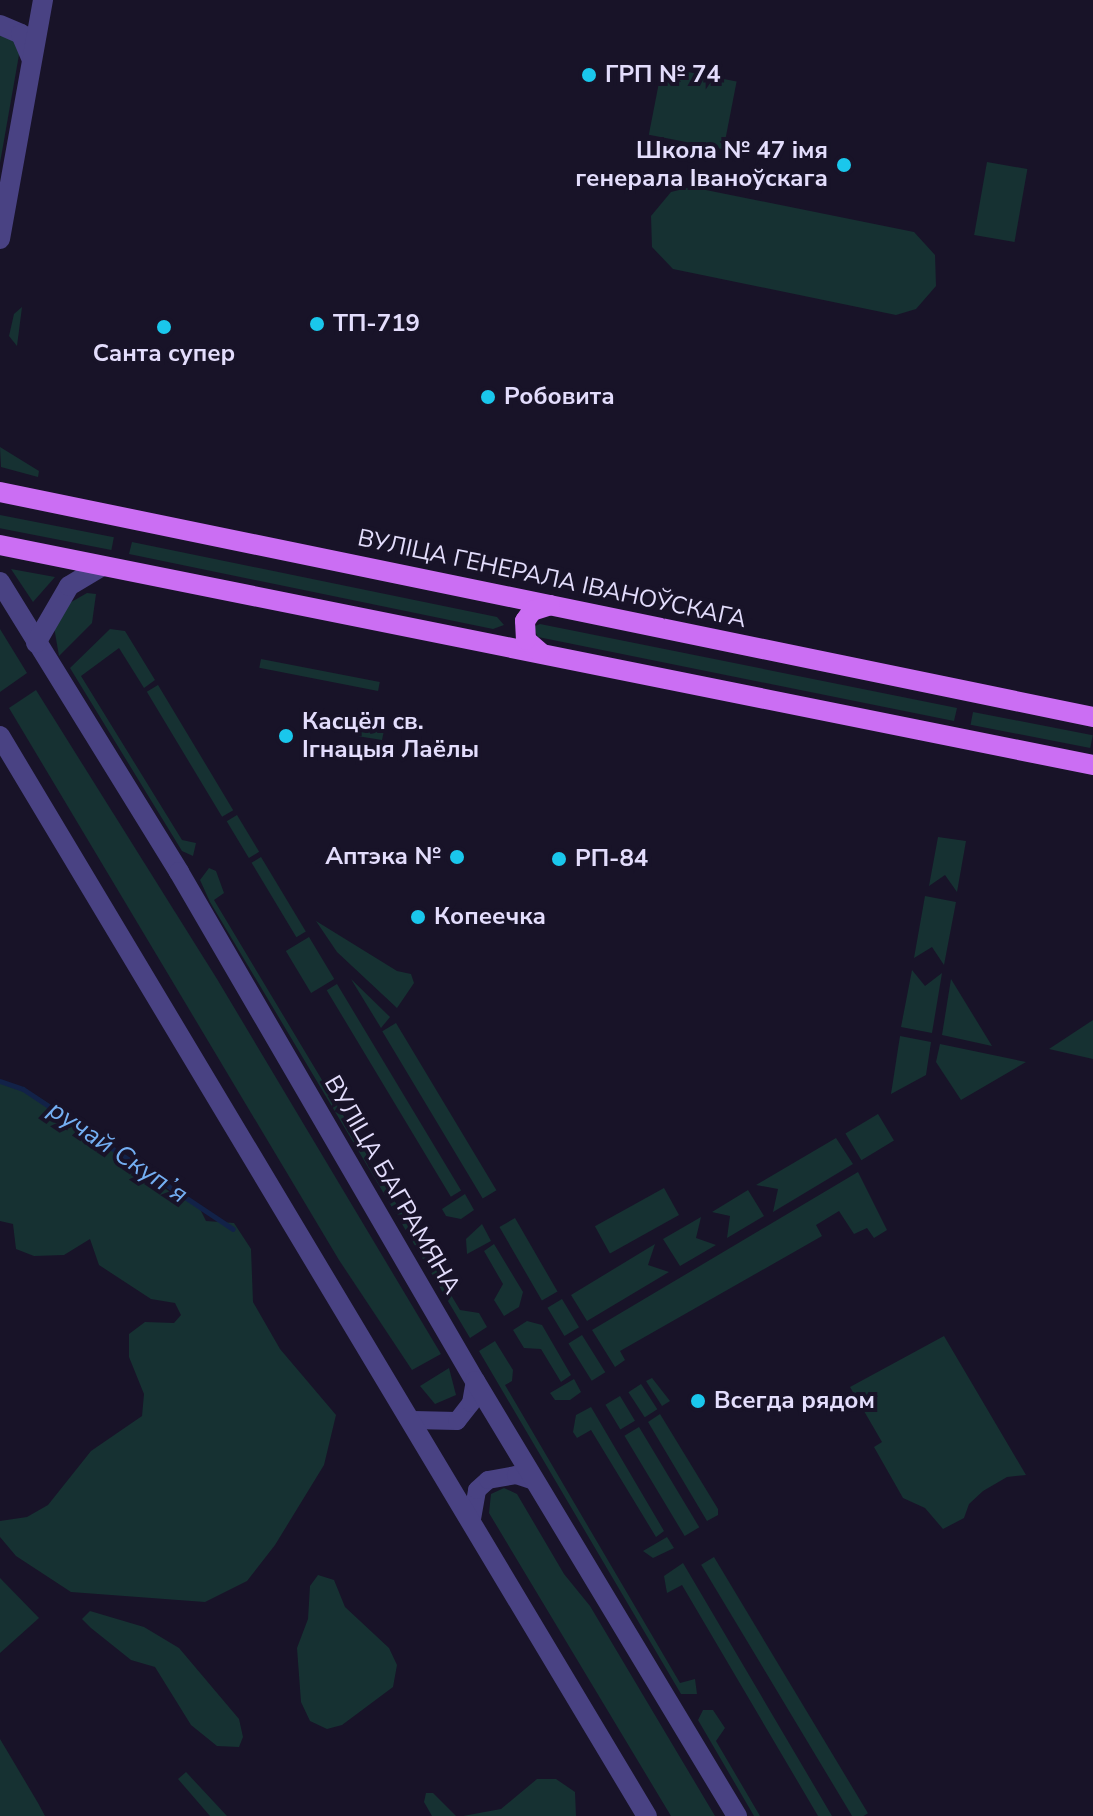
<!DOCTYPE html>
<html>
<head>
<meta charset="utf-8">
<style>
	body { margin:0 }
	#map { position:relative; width:1093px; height:1816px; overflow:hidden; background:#181328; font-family:"Nunito Sans",sans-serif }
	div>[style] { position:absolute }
	.green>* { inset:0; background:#163132; transform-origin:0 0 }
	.stream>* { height:5px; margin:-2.5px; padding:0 2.5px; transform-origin:2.5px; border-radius:2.5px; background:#122248 }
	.minor>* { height:18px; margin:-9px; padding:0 9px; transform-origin:9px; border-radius:9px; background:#494283 }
	.tertiary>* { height:20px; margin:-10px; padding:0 10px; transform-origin:10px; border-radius:10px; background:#494283 }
	.primary>* { height:20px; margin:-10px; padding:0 10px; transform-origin:10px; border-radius:10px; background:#cb6ef3 }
	.dots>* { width:22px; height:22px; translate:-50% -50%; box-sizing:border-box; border:4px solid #181328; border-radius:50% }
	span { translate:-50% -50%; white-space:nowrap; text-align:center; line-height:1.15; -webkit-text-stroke:8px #181328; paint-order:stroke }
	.poi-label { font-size:24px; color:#e3ddfc; font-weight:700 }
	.left { translate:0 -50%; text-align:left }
	.right { translate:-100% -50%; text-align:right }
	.street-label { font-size:24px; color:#e3ddfc }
	.water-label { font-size:26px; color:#74aff3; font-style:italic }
</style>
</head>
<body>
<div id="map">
	<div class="green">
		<i style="clip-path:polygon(0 36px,11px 37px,20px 49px,0 163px)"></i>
		<i style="left:662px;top:67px;width:76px;height:69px;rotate:11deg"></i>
		<i style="left:987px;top:162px;width:41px;height:74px;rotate:10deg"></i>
		<i style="clip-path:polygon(691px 187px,914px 232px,935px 255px,936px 286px,916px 309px,896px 315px,673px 269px,652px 247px,651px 216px,671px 192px)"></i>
		<i style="clip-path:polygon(22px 307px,17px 346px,9px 336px,14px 314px)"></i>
		<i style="clip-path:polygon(0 447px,39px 471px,38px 477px,1px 467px)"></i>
		<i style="left:0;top:515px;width:116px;height:13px;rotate:11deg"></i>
		<i style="clip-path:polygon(132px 542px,497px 617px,504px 625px,493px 629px,129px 554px)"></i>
		<i style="clip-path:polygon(11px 569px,55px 577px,33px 602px)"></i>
		<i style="clip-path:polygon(87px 593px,96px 594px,92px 623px,59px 656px,54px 627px,66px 605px)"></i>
		<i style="clip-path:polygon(540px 624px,957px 708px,954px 721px,538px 637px,533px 627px)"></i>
		<i style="clip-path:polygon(0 629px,27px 673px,0 692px)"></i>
		<i style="clip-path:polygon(110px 629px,125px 631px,155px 680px,144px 688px,119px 648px,81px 676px,182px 840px,196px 843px,193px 856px,182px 851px,70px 668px)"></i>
		<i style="left:261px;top:659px;width:121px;height:9px;rotate:11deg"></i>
		<i style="left:158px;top:685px;width:146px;height:13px;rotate:59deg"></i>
		<i style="clip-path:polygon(36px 690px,217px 979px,441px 1354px,412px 1370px,339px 1260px,9px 708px)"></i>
		<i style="left:973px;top:712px;width:122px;height:13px;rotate:11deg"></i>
		<i style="clip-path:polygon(387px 716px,382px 740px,357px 736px,359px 722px)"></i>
		<i style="left:237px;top:815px;width:43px;height:12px;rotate:59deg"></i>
		<i style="clip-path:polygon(938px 837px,966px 841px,957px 892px,945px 875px,929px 886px)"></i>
		<i style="left:261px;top:857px;width:87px;height:11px;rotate:59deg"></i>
		<i style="clip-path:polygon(209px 868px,216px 871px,224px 893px,214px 900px,460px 1310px,479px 1313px,487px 1327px,470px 1338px,210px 902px,200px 880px)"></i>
		<i style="clip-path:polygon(925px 896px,956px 902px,944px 965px,932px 947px,914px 958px)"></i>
		<i style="clip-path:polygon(316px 921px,397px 971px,411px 974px,414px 983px,397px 1008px,337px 952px)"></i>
		<i style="left:309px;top:937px;width:49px;height:27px;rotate:59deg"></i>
		<i style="clip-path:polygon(912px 970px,925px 986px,942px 973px,932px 1033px,901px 1027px)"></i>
		<i style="clip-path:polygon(351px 979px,390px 1017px,381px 1028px)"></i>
		<i style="clip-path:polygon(951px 979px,992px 1046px,942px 1035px)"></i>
		<i style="left:337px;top:984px;width:241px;height:12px;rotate:59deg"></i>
		<i style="clip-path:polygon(1093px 1020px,1093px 1059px,1049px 1049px)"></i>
		<i style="left:396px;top:1023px;width:195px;height:16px;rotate:59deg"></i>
		<i style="clip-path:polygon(900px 1036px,931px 1042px,926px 1075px,891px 1094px)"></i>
		<i style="clip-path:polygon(940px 1044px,1026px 1062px,961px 1100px,936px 1062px)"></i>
		<i style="clip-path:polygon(0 1080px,26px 1089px,73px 1119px,170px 1192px,198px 1205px,206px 1221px,234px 1223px,251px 1249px,253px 1302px,280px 1349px,336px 1415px,324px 1465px,275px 1545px,247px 1581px,205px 1602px,71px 1592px,16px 1556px,0 1537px,0 1521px,27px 1517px,48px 1505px,91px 1451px,142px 1416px,144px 1394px,129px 1357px,129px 1334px,145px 1322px,174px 1323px,181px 1315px,175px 1303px,151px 1299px,99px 1265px,90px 1239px,64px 1255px,34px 1256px,16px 1249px,13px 1224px,0 1221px)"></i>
		<i style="left:878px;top:1114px;width:31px;height:38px;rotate:59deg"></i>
		<i style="clip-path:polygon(836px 1138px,853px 1164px,773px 1212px,778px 1189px,756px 1185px)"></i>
		<i style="clip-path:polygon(858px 1172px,887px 1230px,874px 1238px,867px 1228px,854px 1234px,839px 1211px,816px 1225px,822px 1236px,620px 1351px,625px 1360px,615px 1367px,592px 1330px)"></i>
		<i style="left:664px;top:1188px;width:31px;height:79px;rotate:61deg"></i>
		<i style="clip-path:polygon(748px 1190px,764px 1216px,727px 1238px,730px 1216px,712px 1212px)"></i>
		<i style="clip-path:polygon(465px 1194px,474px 1210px,461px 1219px,446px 1216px,442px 1209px)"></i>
		<i style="clip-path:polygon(701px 1217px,696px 1238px,716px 1245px,680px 1266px,663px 1239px)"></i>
		<i style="left:515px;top:1218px;width:85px;height:18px;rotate:60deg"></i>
		<i style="clip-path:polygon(482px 1224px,491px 1241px,467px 1254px,466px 1239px)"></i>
		<i style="clip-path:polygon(494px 1244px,523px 1292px,519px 1307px,504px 1316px,494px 1300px,503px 1284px,484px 1251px)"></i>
		<i style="clip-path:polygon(655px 1244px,648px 1265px,669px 1272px,587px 1321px,571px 1295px)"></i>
		<i style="left:562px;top:1299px;width:33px;height:17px;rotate:59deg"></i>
		<i style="clip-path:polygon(527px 1321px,542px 1325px,571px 1375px,561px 1382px,541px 1349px,524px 1348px,513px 1330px)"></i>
		<i style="left:582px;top:1335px;width:44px;height:16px;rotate:58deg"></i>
		<i style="clip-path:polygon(944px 1336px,1026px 1475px,1007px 1477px,983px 1491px,969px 1504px,964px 1518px,943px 1529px,925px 1508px,903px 1498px,874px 1447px,882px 1442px,850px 1387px)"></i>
		<i style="clip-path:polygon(495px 1341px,513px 1370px,512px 1381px,505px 1385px,680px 1683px,695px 1679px,697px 1694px,681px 1694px,479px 1351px)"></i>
		<i style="clip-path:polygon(449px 1368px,456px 1395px,435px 1404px,420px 1386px)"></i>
		<i style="clip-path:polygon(652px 1378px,670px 1401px,662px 1406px,646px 1381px)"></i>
		<i style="clip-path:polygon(574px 1379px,581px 1392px,570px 1400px,555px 1400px,550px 1393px)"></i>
		<i style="left:641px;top:1384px;width:30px;height:15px;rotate:57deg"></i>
		<i style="left:620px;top:1396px;width:29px;height:17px;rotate:59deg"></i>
		<i style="clip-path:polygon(591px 1407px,664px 1531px,656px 1537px,591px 1430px,577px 1438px,573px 1432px,576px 1415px)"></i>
		<i style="clip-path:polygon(660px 1414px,718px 1509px,718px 1515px,707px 1521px,648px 1422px)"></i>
		<i style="left:639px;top:1427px;width:117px;height:17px;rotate:59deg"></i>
		<i style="clip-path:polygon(504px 1488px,517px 1494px,564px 1574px,590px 1606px,715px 1816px,671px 1816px,489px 1513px,491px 1494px)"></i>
		<i style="clip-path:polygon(667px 1537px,674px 1548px,653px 1558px,643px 1551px)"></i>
		<i style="left:714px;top:1557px;width:299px;height:15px;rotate:59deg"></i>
		<i style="clip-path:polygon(683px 1563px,832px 1816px,818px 1816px,682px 1585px,667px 1593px,664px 1576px)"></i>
		<i style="clip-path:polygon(318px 1575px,334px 1580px,345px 1607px,389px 1648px,397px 1665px,393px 1687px,342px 1725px,327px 1729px,310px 1721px,301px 1702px,297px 1648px,308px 1619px,310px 1586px)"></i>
		<i style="clip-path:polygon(0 1578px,39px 1618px,0 1653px)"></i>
		<i style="clip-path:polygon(90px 1611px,144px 1627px,179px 1648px,239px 1719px,243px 1737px,239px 1747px,217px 1746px,191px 1725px,155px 1667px,131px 1660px,91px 1628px,82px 1619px)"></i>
		<i style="clip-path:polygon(703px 1710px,713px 1710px,725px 1728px,716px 1741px,760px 1816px,754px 1816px,698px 1720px)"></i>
		<i style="clip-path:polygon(0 1739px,38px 1803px,45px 1816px,0 1816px)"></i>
		<i style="clip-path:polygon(186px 1772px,227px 1816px,210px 1816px,178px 1779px)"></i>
		<i style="clip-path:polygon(537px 1779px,556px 1779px,575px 1792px,576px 1816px,463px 1816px,501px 1809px)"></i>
		<i style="clip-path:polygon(426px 1793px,433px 1793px,456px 1816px,432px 1816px,424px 1802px)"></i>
	</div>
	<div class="stream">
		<i style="left:0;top:1081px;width:24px;rotate:19deg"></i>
		<i style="left:23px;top:1089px;width:252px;rotate:33.7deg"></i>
	</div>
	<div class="minor">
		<i style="left:413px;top:1420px;width:44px;rotate:1.3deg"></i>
		<i style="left:457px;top:1421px;width:23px;rotate:-52deg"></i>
		<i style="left:471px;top:1403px;width:22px;rotate:-80deg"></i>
		<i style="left:472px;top:1519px;width:29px;rotate:-80deg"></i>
		<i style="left:477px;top:1490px;width:15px;rotate:-42deg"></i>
		<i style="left:488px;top:1480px;width:28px;rotate:-10deg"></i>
		<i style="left:516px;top:1475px;width:19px;rotate:18deg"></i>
	</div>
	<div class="tertiary">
		<i style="left:0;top:25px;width:23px;rotate:23deg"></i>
		<i style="left:21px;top:34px;width:25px;rotate:67deg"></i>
		<i style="left:0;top:239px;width:243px;rotate:-79.8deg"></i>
		<i style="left:0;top:582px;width:341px;rotate:58.3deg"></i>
		<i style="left:179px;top:872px;width:589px;rotate:59.82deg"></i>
		<i style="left:475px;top:1381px;width:508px;rotate:58.94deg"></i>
		<i style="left:36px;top:643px;width:66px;rotate:-59.9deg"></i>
		<i style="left:69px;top:586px;width:39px;rotate:-31deg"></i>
		<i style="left:0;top:736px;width:1259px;rotate:59.08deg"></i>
	</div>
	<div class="primary">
		<i style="left:0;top:492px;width:1116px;rotate:11.63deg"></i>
		<i style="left:0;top:545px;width:1115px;rotate:11.38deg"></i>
		<i style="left:540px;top:652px;width:18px;rotate:-139deg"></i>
		<i style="left:526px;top:640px;width:19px;rotate:-93deg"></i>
		<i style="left:525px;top:621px;width:12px;rotate:-55deg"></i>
		<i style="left:532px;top:611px;width:19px;rotate:-18deg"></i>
	</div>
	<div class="dots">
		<i style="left:589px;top:75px;background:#1ac7ec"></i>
		<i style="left:844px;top:165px;background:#1ac7ec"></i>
		<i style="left:317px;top:324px;background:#1ac7ec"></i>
		<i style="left:164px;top:327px;background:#1ac7ec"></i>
		<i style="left:488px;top:397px;background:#1ac7ec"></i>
		<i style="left:286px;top:736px;background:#1ac7ec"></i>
		<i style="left:457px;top:857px;background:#1ac7ec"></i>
		<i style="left:559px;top:859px;background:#1ac7ec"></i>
		<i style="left:418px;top:917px;background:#1ac7ec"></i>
		<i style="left:698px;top:1401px;background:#1ac7ec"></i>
	</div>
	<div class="poi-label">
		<span class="left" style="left:605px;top:75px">ГРП № 74</span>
		<span class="right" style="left:828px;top:165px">Школа № 47 імя<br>генерала Іваноўскага</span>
		<span class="left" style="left:333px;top:324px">ТП-719</span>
		<span style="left:164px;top:354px">Санта супер</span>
		<span class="left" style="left:504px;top:397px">Робовита</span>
		<span class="left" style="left:302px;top:736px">Касцёл св.<br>Ігнацыя Лаёлы</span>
		<span class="right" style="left:441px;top:857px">Аптэка №</span>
		<span class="left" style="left:575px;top:859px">РП-84</span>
		<span class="left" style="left:434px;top:917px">Копеечка</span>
		<span class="left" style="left:714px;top:1401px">Всегда рядом</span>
	</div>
	<div class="street-label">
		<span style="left:552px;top:579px;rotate:12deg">ВУЛІЦА ГЕНЕРАЛА ІВАНОЎСКАГА</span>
		<span style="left:392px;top:1185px;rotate:60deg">ВУЛІЦА БАГРАМЯНА</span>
	</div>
	<div class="water-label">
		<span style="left:118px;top:1152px;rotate:34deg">ручай Скупʼя</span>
	</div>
</div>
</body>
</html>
